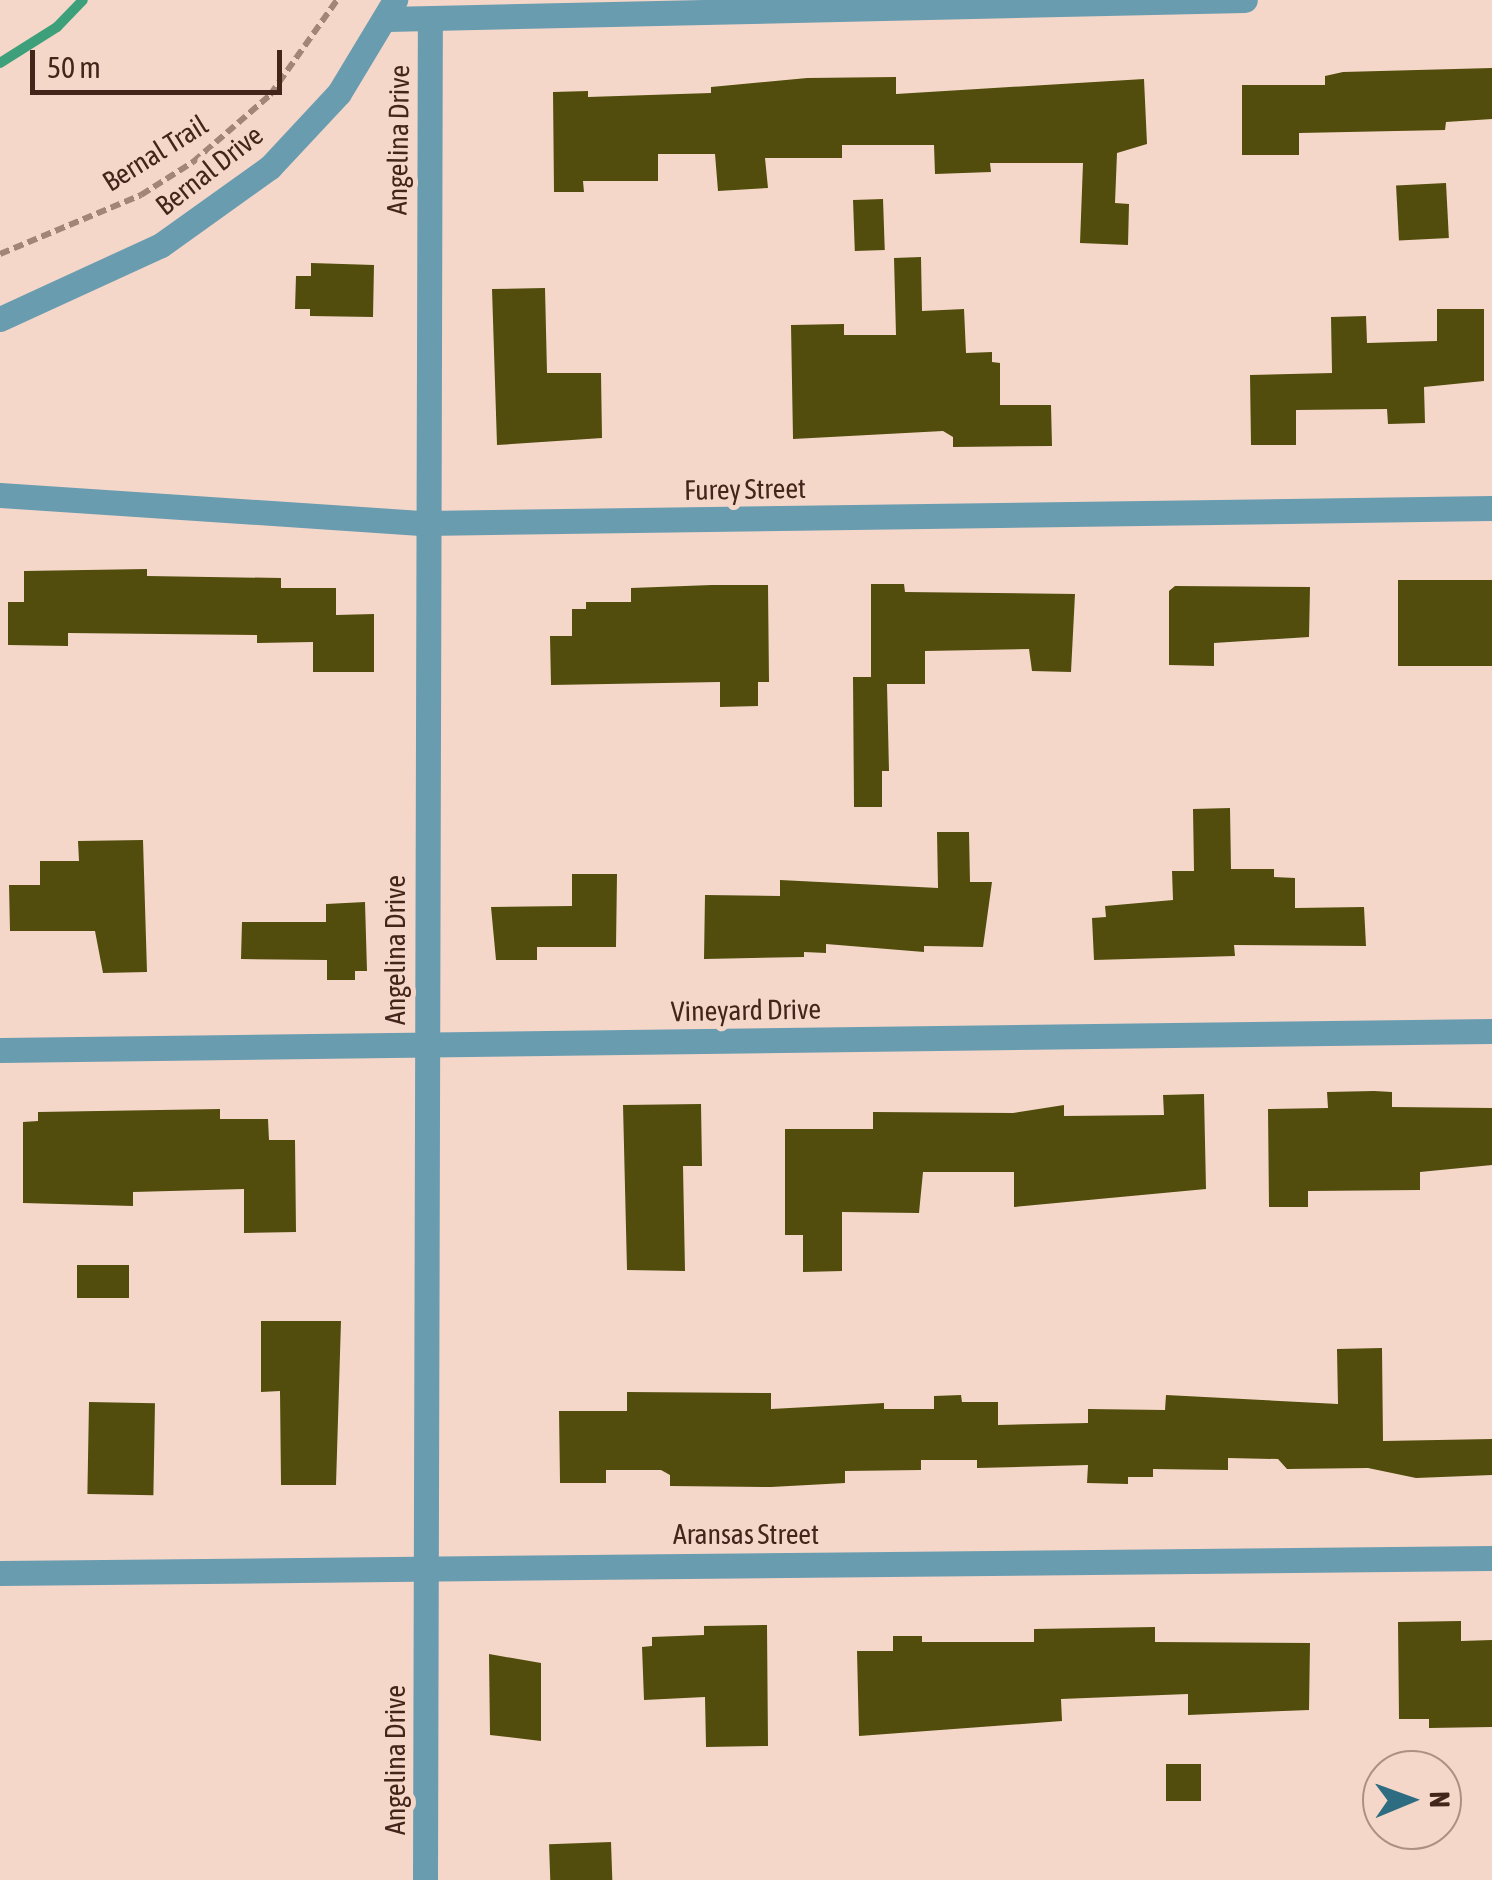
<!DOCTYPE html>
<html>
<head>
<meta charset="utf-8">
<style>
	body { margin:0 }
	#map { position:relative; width:1492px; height:1880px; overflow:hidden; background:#f5d7c9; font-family:"Asap Condensed",sans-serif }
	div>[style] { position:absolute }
	.stream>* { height:10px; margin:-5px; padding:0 5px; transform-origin:5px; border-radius:5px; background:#3ea07b }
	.building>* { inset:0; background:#524d0c; transform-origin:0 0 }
	.path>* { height:6px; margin-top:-3px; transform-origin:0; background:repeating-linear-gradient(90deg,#a38578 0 10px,transparent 0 15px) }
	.minor>* { height:25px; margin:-12.5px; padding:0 12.5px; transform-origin:12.5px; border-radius:12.5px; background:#6a9cb0 }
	span { translate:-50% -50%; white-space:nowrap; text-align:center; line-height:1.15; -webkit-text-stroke:10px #f5d7c9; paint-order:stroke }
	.street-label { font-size:28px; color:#42261a }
	.north { position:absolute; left:1362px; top:1750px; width:100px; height:100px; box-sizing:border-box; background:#f5d7c9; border:2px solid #ad9083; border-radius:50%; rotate:89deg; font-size:28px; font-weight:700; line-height:40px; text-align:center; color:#42261a }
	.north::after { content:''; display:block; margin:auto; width:35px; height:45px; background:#2e6c82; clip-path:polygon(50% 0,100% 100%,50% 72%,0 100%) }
	.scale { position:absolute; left:30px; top:50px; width:252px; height:45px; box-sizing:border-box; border:5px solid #42261a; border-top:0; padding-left:12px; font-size:30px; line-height:35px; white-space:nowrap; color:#42261a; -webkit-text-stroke:8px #f5d7c9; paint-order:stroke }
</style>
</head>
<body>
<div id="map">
	<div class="stream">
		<i style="left:0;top:63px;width:67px;rotate:-32.3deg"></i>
		<i style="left:57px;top:27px;width:37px;rotate:-46deg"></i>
	</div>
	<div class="building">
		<i style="clip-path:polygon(1492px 68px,1492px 119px,1446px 122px,1445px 130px,1299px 133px,1299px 155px,1242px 155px,1242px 85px,1325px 85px,1325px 76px,1343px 72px)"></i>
		<i style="clip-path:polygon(896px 77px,896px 94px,1144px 79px,1147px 144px,1117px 153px,1115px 203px,1129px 204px,1128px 245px,1080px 243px,1083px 163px,990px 163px,991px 172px,935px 174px,934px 145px,842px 145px,842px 158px,765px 158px,768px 188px,718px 191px,715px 154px,658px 154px,658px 181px,583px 181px,584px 192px,554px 192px,553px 92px,588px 91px,588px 97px,711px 93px,711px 87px,807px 78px)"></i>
		<i style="left:1446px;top:183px;width:55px;height:50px;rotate:87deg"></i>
		<i style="left:883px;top:199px;width:51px;height:30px;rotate:88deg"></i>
		<i style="clip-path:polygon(921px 257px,922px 311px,964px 309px,966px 353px,992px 352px,992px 362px,1000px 363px,1000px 405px,1051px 405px,1052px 446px,953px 447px,953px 437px,943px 431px,793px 439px,791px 325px,844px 324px,844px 335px,896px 335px,894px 258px)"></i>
		<i style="clip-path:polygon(311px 263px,374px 265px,373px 317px,310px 316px,310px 309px,295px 309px,296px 276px,311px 276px)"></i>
		<i style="clip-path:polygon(545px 288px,547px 373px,601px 373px,602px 438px,497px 445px,492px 289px)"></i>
		<i style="clip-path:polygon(1437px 309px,1484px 309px,1484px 381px,1424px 387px,1425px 423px,1388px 424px,1387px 409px,1296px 410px,1296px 445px,1251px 445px,1250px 375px,1332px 373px,1331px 317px,1366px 316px,1367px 343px,1437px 341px)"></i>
		<i style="clip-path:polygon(147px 569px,147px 576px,281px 578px,281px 588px,336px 588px,336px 615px,374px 614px,374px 672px,313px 672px,313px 642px,257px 643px,257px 635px,68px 633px,68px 646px,8px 645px,8px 602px,24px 602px,24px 571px)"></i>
		<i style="left:1492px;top:580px;width:86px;height:94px;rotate:90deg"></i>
		<i style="clip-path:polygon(871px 584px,904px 584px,905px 592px,1075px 594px,1071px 672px,1032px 671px,1029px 649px,925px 651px,925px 684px,887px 684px,889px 771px,882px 771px,882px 807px,854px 807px,853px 677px,871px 677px)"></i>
		<i style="clip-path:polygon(712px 585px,768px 585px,769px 682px,758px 682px,758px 706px,720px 707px,720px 682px,551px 685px,550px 636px,572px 636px,572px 609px,586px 609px,586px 602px,631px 602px,631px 588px)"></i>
		<i style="clip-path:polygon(1175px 586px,1310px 587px,1309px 637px,1214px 643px,1214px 666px,1169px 665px,1169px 591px)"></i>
		<i style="clip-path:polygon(1230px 808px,1231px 869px,1274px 869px,1274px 877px,1295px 878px,1295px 908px,1364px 907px,1366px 946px,1234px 945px,1235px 956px,1094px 960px,1092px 918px,1106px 917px,1105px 906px,1173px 900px,1172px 871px,1194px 871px,1193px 809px)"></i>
		<i style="clip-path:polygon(937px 832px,969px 832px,970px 882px,992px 882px,983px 947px,924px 946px,924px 952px,826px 944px,826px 953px,804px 952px,804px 957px,704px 959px,705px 895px,780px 896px,780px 880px,938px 888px)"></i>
		<i style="clip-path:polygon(143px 840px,147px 972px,103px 973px,95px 931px,10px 931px,9px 885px,40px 885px,40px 861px,79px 861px,78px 841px)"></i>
		<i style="clip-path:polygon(572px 874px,617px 874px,616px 947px,537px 947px,537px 960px,496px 960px,491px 907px,572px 906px)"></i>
		<i style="clip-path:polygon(365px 902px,367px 971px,355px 971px,355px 980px,327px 980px,327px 960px,241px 959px,242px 922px,326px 922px,326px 904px)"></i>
		<i style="clip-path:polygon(1374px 1091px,1392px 1092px,1392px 1107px,1492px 1108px,1492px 1165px,1420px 1172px,1420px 1190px,1308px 1191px,1308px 1207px,1269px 1207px,1268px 1109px,1328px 1108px,1327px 1092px)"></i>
		<i style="clip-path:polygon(1204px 1094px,1206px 1189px,1014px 1207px,1014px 1172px,923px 1172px,919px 1213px,842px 1212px,842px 1271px,803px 1272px,803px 1235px,785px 1235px,785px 1129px,873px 1129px,873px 1112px,1013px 1113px,1064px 1105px,1064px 1116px,1164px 1115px,1163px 1095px)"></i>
		<i style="clip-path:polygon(701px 1104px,702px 1166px,683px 1166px,685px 1271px,627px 1270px,623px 1105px)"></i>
		<i style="clip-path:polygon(220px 1109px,220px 1119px,268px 1119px,269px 1140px,295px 1140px,296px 1232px,244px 1233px,244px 1189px,133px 1192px,133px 1206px,23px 1203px,23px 1122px,38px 1121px,38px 1112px)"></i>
		<i style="left:129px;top:1265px;width:33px;height:52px;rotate:90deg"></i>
		<i style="clip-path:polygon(261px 1321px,341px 1321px,336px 1485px,281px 1485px,280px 1391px,261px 1392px)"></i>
		<i style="clip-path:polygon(1382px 1348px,1383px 1441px,1492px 1439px,1492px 1475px,1416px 1478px,1368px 1468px,1287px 1469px,1278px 1459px,1228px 1458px,1228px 1470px,1153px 1469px,1153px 1477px,1128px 1477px,1128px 1484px,1087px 1483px,1088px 1465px,977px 1468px,977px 1460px,921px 1460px,921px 1470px,845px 1471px,845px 1483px,771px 1487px,670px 1486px,670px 1475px,661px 1470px,606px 1470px,606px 1483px,560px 1483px,559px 1411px,627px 1411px,627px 1392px,771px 1393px,771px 1409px,884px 1403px,884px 1409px,934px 1409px,934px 1396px,961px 1395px,962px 1402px,998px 1402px,998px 1425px,1088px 1423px,1088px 1409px,1165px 1410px,1166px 1395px,1338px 1404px,1337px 1349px)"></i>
		<i style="left:89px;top:1402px;width:66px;height:92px;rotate:1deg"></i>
		<i style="clip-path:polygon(1461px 1621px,1461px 1641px,1492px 1640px,1492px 1727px,1429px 1728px,1429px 1719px,1399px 1719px,1398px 1622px)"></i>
		<i style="clip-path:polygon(767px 1625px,768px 1746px,706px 1747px,705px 1697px,644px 1700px,642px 1647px,652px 1646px,652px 1637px,704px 1635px,704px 1626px)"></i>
		<i style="clip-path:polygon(1155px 1627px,1155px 1642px,1310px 1643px,1309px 1710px,1188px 1715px,1188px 1694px,1061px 1699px,1062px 1721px,859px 1736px,857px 1651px,893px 1651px,893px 1636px,922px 1636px,922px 1642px,1034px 1642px,1034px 1629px)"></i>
		<i style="clip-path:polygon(489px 1654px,541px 1663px,541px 1741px,490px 1735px)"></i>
		<i style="left:1166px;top:1764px;width:35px;height:37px"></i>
		<i style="left:611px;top:1842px;width:38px;height:62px;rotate:88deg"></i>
	</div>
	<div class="path">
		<i style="left:0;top:254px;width:153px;rotate:-22.7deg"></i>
		<i style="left:141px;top:195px;width:62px;rotate:-32.4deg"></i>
		<i style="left:193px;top:162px;width:102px;rotate:-41deg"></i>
		<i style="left:270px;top:95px;width:116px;rotate:-54.8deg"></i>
	</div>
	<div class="minor">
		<i style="left:387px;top:19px;width:858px;rotate:-1.27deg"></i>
		<i style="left:0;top:319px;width:177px;rotate:-24.7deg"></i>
		<i style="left:161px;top:245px;width:134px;rotate:-35.6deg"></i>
		<i style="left:270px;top:167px;width:101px;rotate:-47deg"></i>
		<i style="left:339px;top:93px;width:109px;rotate:-58.9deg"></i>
		<i style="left:0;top:495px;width:425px;rotate:3.8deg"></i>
		<i style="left:424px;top:523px;width:1068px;rotate:-0.8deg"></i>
		<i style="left:0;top:1050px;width:1492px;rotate:-0.73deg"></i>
		<i style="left:0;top:1573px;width:1492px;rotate:-0.58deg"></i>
		<i style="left:425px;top:1880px;width:1860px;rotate:-89.85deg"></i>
	</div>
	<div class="street-label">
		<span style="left:398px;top:140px;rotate:-89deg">Angelina Drive</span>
		<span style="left:155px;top:153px;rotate:-32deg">Bernal Trail</span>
		<span style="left:209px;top:170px;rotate:-38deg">Bernal Drive</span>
		<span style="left:745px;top:489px;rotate:-1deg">Furey Street</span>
		<span style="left:395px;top:950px;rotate:-90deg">Angelina Drive</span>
		<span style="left:746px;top:1010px;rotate:-1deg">Vineyard Drive</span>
		<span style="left:746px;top:1534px">Aransas Street</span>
		<span style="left:395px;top:1760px;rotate:-90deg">Angelina Drive</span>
	</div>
	<div class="north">N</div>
	<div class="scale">50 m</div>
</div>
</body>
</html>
